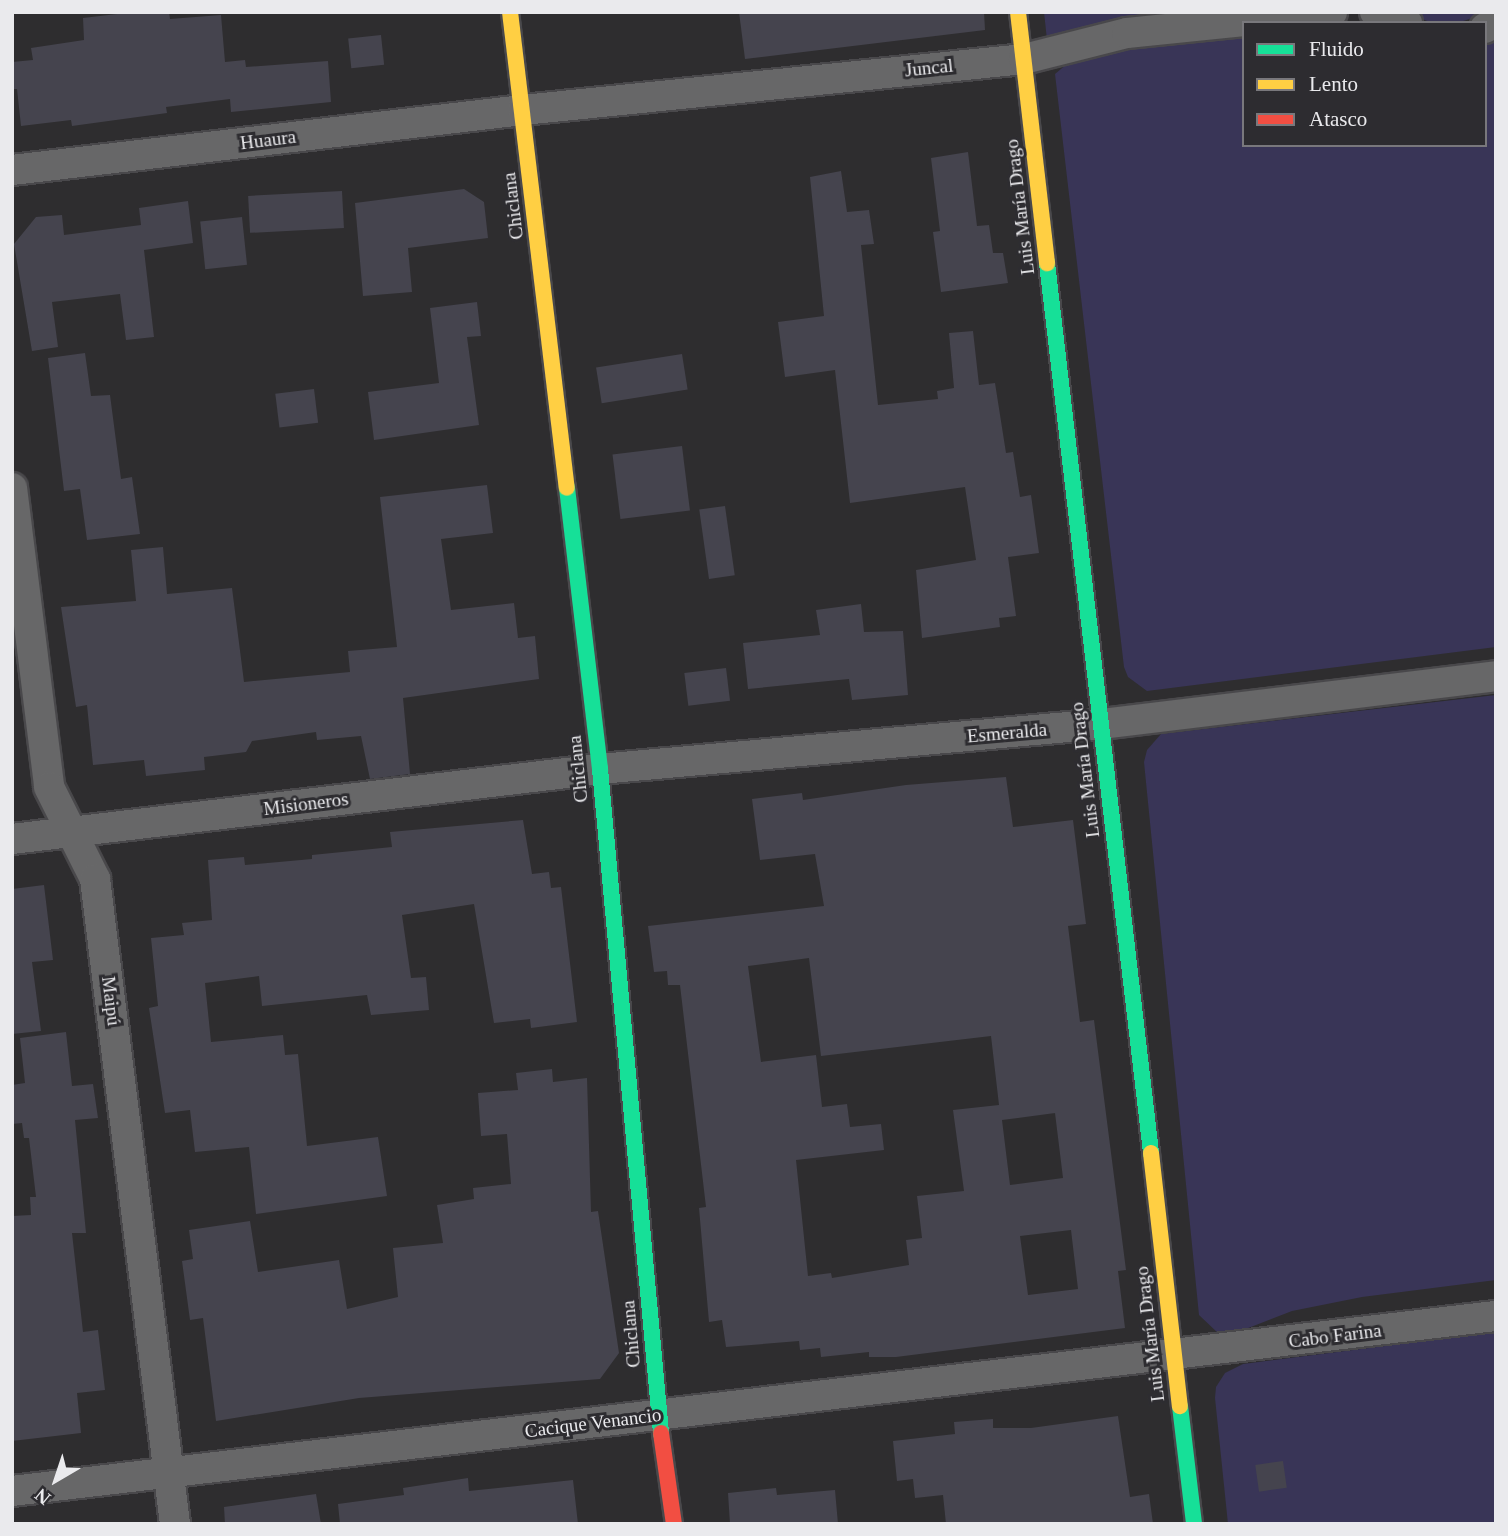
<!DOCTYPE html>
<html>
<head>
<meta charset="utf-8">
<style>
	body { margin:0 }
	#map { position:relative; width:1508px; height:1536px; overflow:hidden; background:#2e2d2f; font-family:"Times New Roman",serif }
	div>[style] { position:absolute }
	.green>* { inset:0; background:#393557 }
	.building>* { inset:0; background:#45444e; transform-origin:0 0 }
	.roads { filter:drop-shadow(2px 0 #49484b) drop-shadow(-2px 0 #49484b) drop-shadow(0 2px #49484b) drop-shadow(0 -2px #49484b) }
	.street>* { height:30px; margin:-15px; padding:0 15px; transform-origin:15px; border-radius:15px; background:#676768 }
	.fast>* { height:16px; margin:-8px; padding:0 8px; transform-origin:8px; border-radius:8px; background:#16e098 }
	.slow>* { height:16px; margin:-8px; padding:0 8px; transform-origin:8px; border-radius:8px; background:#ffcf43 }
	.jam>* { height:16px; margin:-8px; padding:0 8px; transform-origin:8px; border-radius:8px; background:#f24e42 }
	span { translate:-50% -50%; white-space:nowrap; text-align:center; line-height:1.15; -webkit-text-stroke:6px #2d2c30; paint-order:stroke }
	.street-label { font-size:19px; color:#eaeaed }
	.frame { position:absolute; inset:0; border:14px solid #eaeaed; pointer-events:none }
	.legend { position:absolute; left:1242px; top:21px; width:245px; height:126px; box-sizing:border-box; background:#2d2c30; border:2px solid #79787c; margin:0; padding:9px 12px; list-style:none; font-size:21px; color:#eaeaed }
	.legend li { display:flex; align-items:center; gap:14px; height:35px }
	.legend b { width:35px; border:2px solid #79787c }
	.north { position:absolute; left:21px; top:1445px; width:70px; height:70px; -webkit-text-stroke:5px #2d2c30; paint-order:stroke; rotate:219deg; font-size:19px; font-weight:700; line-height:28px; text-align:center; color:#eaeaed }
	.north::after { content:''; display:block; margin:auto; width:24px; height:32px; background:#eaeaed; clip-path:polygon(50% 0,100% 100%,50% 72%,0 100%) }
</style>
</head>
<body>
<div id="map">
	<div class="green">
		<i style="clip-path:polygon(1044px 12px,1249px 12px,1109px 21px,1088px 26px,1048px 49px)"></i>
		<i style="clip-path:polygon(1402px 12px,1491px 12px,1457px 23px,1433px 23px)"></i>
		<i style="clip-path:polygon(1244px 28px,1244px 145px,1485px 145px,1485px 39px,1496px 35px,1496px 647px,1147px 691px,1128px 677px,1124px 667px,1055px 74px,1074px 58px,1096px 49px)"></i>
		<i style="clip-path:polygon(1496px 695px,1496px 1280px,1362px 1297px,1292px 1311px,1238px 1332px,1219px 1334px,1199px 1315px,1144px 762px,1147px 750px,1161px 734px)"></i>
		<i style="clip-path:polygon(1496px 1332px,1496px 1524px,1228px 1524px,1215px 1398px,1216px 1387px,1225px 1373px,1243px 1364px)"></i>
	</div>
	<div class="building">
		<i style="clip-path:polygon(134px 12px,169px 12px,170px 19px,221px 15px,225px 62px,245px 60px,246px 67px,328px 61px,331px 102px,231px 112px,230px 99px,166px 107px,167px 113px,72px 126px,71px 120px,21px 126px,17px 89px,12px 89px,12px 62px,33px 60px,31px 48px,84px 40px,83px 18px)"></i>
		<i style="clip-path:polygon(739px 12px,984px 12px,985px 30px,745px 59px)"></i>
		<i style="left:381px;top:35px;width:30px;height:33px;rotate:84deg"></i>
		<i style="clip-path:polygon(968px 152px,977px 226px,989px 225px,993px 253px,1003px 253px,1008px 283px,941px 292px,933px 232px,940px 231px,931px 158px)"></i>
		<i style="clip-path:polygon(841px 171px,847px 212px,869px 210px,874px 244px,861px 245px,878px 405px,938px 399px,937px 391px,954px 388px,949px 333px,973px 331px,979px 385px,995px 383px,1006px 453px,1013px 452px,1020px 497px,1031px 495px,1039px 553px,1008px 557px,1016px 616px,999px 618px,1000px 627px,922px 638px,916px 570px,976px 560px,965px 487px,850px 503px,835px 370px,785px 377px,778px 322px,824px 316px,810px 177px)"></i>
		<i style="clip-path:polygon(464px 189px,484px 202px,488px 238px,408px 248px,412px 292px,363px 296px,355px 203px)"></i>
		<i style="left:342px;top:191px;width:37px;height:94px;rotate:87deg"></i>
		<i style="clip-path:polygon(188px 201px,193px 243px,144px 250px,154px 337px,126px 340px,120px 294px,52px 302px,58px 347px,32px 351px,14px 244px,36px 217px,62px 215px,64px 235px,141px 225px,139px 208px)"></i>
		<i style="left:242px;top:217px;width:48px;height:42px;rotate:84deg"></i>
		<i style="clip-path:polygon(477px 302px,481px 336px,467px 337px,479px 425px,374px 440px,368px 392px,439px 383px,430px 308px)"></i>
		<i style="clip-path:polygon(85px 353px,91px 396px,110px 395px,121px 479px,132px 477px,140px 534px,87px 540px,80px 489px,64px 491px,48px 358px)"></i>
		<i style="left:682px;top:354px;width:36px;height:87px;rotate:81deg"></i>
		<i style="left:314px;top:389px;width:34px;height:39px;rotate:83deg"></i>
		<i style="left:682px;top:446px;width:65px;height:70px;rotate:83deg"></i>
		<i style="clip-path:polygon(487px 485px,493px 533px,441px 539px,451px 610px,514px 603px,518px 638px,535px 636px,539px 679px,403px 698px,410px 774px,370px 779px,361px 736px,317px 740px,316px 732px,252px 741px,246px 752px,204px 757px,205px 770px,146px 776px,144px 760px,93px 765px,87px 705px,76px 707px,61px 607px,136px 601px,131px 550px,163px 547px,167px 594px,232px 588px,244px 682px,350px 672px,348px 651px,397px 647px,380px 497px)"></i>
		<i style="left:725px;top:506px;width:70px;height:26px;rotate:82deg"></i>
		<i style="clip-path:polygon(861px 604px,864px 632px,903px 631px,908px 695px,852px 700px,849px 679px,748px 689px,743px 643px,820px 635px,816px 610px)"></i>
		<i style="left:726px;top:668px;width:33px;height:42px;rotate:83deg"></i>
		<i style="clip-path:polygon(evenodd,1006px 777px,1013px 827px,1073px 820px,1086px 924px,1068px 926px,1080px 1022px,1094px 1020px,1126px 1270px,1118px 1271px,1125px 1328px,896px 1357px,869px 1357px,869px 1352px,821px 1357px,820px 1348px,800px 1350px,799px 1341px,726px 1347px,722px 1320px,709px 1322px,699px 1208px,706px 1207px,680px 985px,668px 985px,667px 971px,654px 972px,648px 926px,824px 906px,815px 854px,760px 860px,752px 799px,802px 793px,803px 800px,906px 785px,1006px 777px,809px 958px,821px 1056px,991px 1036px,999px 1105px,953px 1110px,964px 1191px,917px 1196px,922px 1238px,906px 1240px,909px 1265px,832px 1278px,831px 1273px,808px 1276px,796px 1160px,884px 1150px,881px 1124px,850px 1127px,847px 1104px,822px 1107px,816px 1055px,761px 1062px,748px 966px,809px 958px,1006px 777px,1055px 1113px,1063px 1178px,1010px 1185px,1002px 1120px,1055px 1113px,1006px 777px,1071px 1230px,1078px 1289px,1028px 1295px,1020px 1236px,1071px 1230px)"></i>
		<i style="clip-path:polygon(523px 820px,532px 874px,549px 872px,551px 888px,561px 887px,577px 1022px,531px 1028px,530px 1019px,494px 1023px,474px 904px,402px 915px,411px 978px,426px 977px,429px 1010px,371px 1015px,367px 995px,262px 1006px,259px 976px,205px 983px,211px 1042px,283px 1035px,285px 1055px,298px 1054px,307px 1146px,378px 1137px,387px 1196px,256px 1214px,249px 1147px,195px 1152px,190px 1110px,165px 1113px,149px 1008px,158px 1006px,151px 938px,184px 935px,182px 923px,212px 920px,208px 860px,244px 857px,245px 865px,312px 859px,312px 855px,392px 847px,390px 832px)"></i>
		<i style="clip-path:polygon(44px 885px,53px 960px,32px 962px,41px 1031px,12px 1034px,12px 889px)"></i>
		<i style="clip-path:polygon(66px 1032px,72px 1086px,93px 1084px,98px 1118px,75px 1120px,86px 1233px,72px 1233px,83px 1332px,98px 1330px,105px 1390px,77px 1393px,81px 1433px,12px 1441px,12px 1216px,31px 1215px,30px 1197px,36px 1197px,29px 1138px,24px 1138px,22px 1123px,12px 1124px,12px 1085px,25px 1083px,20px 1038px)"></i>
		<i style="clip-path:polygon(552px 1069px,553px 1082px,587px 1078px,591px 1212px,598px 1211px,619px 1353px,600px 1379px,359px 1398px,216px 1421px,203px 1318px,190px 1320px,182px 1261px,193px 1259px,189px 1230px,250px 1221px,258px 1272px,339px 1260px,347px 1309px,398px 1297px,393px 1248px,443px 1243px,437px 1205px,474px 1199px,473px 1188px,511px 1184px,507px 1134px,481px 1136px,478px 1093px,518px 1090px,516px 1073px)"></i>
		<i style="clip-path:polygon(1118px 1416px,1130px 1497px,1149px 1494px,1153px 1524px,946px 1524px,943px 1495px,915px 1498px,913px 1479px,897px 1481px,893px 1441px,955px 1434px,954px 1422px,993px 1419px,993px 1428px,1031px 1428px)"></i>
		<i style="left:1283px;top:1461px;width:27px;height:28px;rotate:82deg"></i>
		<i style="clip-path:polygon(468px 1478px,469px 1491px,573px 1480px,578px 1524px,340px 1524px,338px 1504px,404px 1495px,403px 1488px)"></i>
		<i style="clip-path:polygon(776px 1488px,777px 1495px,835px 1490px,838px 1524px,730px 1524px,728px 1493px)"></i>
		<i style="clip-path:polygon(316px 1494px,321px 1524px,225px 1524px,224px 1507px)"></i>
	</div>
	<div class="roads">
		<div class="street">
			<i style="left:1375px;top:12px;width:34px;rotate:19deg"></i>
			<i style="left:1485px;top:28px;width:13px;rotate:-29deg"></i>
			<i style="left:12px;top:170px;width:515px;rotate:-6.7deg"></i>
			<i style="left:523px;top:110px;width:504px;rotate:-5.81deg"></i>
			<i style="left:1024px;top:59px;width:106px;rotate:-14.2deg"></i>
			<i style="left:1127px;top:33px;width:206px;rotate:-5.8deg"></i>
			<i style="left:12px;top:488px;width:301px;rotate:82.9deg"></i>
			<i style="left:49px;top:787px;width:103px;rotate:63.4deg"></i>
			<i style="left:95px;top:879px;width:650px;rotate:82.93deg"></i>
			<i style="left:12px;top:839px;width:592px;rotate:-6.79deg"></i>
			<i style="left:600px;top:769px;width:503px;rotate:-5.13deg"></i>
			<i style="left:1101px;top:724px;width:398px;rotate:-6.9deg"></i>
			<i style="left:12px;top:1491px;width:1494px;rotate:-6.73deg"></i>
		</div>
		<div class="fast">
			<i style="left:1047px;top:263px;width:896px;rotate:83.33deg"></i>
			<i style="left:567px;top:488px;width:283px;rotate:83.3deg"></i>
			<i style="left:600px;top:769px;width:667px;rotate:84.75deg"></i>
			<i style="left:1180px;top:1406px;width:119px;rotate:83.2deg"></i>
		</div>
		<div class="slow">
			<i style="left:510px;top:12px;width:479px;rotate:83.2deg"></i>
			<i style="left:1018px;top:12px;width:253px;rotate:83.4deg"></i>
			<i style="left:1151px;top:1153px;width:255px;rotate:83.5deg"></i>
		</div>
		<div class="jam">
			<i style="left:661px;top:1433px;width:92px;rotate:81.9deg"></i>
		</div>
	</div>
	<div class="street-label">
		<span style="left:929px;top:68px;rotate:-6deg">Juncal</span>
		<span style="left:268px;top:140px;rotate:-7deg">Huaura</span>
		<span style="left:513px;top:206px;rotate:-97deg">Chiclana</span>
		<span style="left:1020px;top:207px;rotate:-97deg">Luis María Drago</span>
		<span style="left:1007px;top:733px;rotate:-5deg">Esmeralda</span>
		<span style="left:578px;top:769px;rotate:-96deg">Chiclana</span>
		<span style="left:1085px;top:770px;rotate:-97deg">Luis María Drago</span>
		<span style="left:306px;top:804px;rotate:-7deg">Misioneros</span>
		<span style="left:111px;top:1001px;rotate:83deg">Maipú</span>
		<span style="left:631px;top:1334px;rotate:-95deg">Chiclana</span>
		<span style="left:1150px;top:1334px;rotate:-97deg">Luis María Drago</span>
		<span style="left:1335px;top:1336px;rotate:-7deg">Cabo Farina</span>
		<span style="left:593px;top:1423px;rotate:-7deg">Cacique Venancio</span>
	</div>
	<div class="frame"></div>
	<ul class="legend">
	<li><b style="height:9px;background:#16e098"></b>Fluido</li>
	<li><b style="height:9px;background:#ffcf43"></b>Lento</li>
	<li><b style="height:9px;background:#f24e42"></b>Atasco</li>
	</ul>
	<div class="north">N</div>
</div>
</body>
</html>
